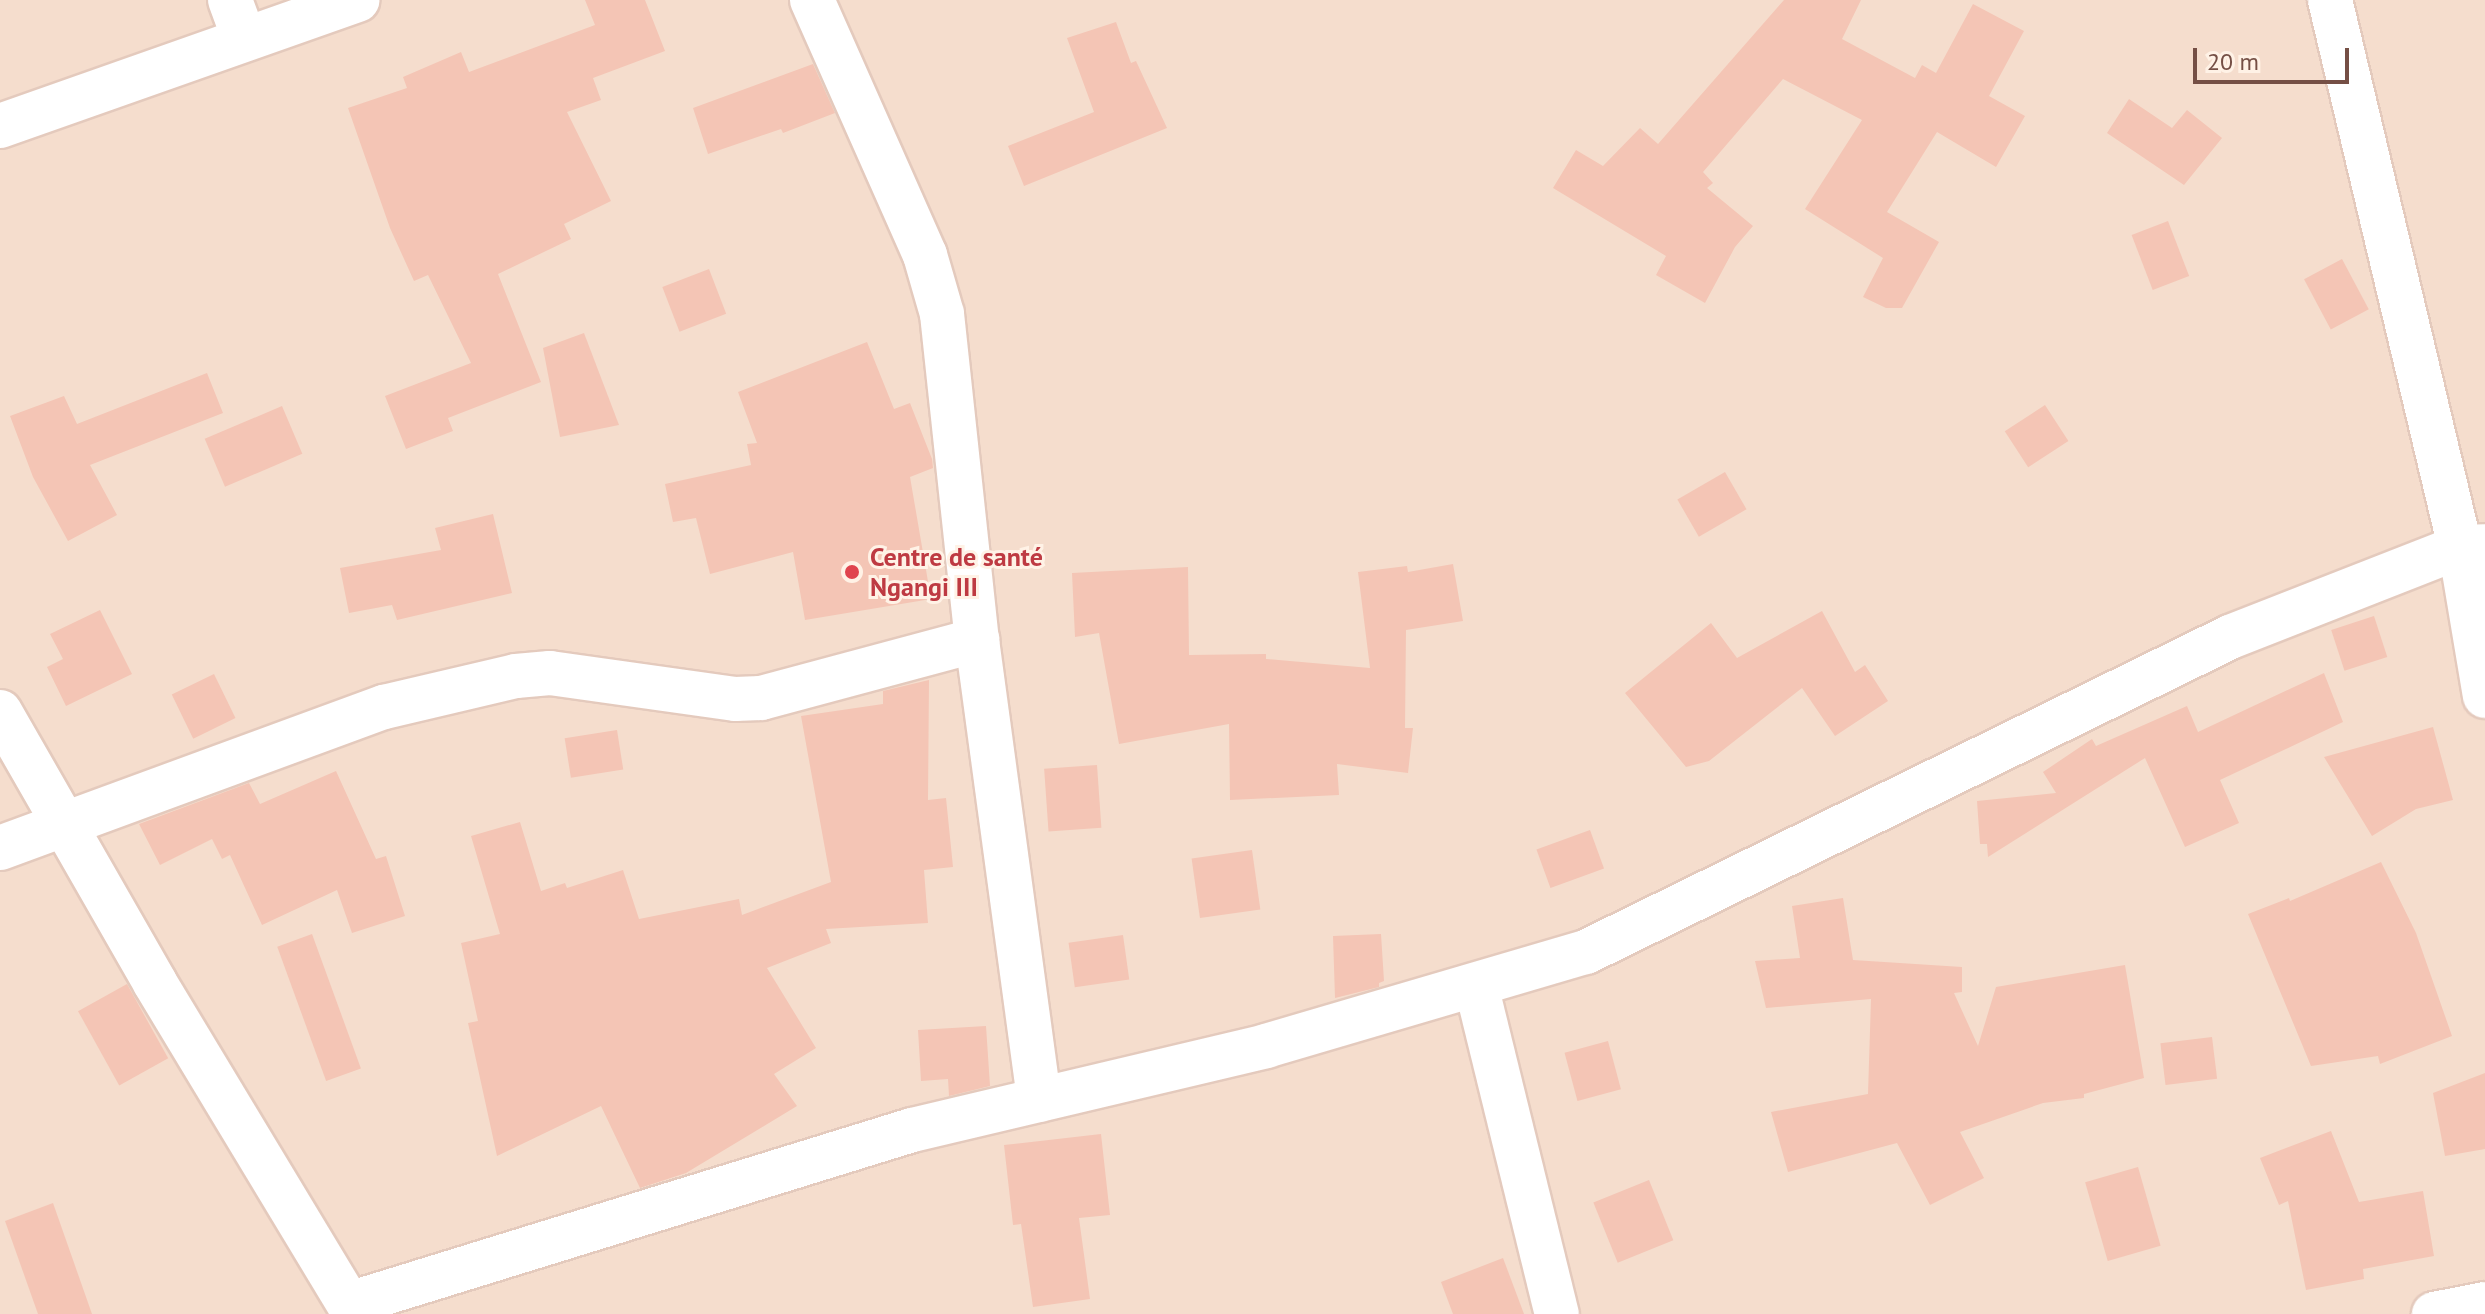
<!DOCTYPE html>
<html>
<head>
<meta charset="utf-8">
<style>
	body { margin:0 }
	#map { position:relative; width:2485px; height:1314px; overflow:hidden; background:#feeddf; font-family:"PT Sans",sans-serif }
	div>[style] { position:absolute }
	.residential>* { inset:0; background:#f5ddcd; transform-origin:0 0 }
	.building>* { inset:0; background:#f4c5b5; transform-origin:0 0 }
	.roads { filter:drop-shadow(2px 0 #e4cabd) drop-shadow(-2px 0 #e4cabd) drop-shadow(0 2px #e4cabd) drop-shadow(0 -2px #e4cabd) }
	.minor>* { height:44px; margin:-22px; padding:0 22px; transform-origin:22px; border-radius:22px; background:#fff }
	.dots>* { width:22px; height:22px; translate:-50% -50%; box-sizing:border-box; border:4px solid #fff2e6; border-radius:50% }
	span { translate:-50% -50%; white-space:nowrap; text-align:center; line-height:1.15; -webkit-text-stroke:6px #fff2e6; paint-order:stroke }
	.health-label { font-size:26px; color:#be3a42; font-weight:700 }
	.left { translate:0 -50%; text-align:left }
	.scale { position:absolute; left:2193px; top:48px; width:156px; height:36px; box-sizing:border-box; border:4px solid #754f45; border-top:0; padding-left:10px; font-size:24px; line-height:28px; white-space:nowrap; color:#754f45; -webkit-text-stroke:6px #fff2e6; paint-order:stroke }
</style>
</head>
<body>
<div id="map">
	<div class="residential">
		<i style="left:0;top:0;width:2485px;height:1314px"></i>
	</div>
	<div class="building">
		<i style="clip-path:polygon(585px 0,645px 0,665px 51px,593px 78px,601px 100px,567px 112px,611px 201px,564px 224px,571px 239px,498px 274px,541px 382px,448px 418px,453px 431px,406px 449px,385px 396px,471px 363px,428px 275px,414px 281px,390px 228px,348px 108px,407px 88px,403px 77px,461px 52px,469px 72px,595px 25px)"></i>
		<i style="clip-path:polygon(1784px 0,1861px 0,1842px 39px,1915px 78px,1922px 65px,1936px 73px,1973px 4px,2024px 31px,1989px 96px,2025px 116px,1996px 167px,1937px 132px,1887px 212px,1939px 242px,1902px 308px,1886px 308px,1863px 297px,1883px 258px,1805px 209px,1862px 120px,1783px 79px,1703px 172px,1713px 183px,1707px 188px,1753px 226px,1735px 247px,1705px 303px,1656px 275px,1666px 256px,1553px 188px,1576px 150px,1603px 166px,1640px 128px,1658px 144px)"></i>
		<i style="clip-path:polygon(1116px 22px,1131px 63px,1136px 61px,1167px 128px,1024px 186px,1008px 146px,1094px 112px,1067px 38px)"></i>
		<i style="clip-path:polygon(813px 64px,835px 113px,783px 133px,781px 129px,708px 154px,693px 108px)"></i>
		<i style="clip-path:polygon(2129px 99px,2172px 128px,2187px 110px,2222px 138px,2184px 185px,2107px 133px)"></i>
		<i style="left:2168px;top:221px;width:59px;height:39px;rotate:69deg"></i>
		<i style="left:2342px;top:259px;width:57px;height:43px;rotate:62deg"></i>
		<i style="left:709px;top:269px;width:48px;height:50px;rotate:69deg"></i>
		<i style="clip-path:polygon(584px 333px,619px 425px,560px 437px,543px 348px)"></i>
		<i style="clip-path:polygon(867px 342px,894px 409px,910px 403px,932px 459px,933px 468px,910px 477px,931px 599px,805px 620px,793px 552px,710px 574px,696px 518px,673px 522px,665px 484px,751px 465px,747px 444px,757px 443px,738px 392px)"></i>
		<i style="clip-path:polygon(207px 373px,223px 413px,90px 465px,117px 515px,68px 541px,33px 477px,10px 416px,64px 396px,77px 424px)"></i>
		<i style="left:2045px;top:405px;width:43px;height:48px;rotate:57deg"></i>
		<i style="left:282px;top:406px;width:52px;height:84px;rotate:67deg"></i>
		<i style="left:1725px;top:472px;width:43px;height:55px;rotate:60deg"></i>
		<i style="clip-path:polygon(493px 514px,512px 593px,397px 620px,392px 605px,349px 613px,340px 568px,441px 550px,435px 528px)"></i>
		<i style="clip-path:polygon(1453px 564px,1463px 621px,1406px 630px,1405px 728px,1413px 728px,1408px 773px,1337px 764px,1339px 795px,1230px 800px,1229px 724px,1119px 744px,1099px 633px,1075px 637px,1072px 573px,1188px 567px,1189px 655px,1266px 654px,1266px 659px,1370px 668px,1358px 572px,1407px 566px,1408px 572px)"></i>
		<i style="clip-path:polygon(100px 610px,132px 674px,66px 706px,47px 667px,63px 659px,50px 634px)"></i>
		<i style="clip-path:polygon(1822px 611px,1855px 672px,1865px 665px,1888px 701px,1835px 736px,1802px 688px,1709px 761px,1686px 767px,1625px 693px,1711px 623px,1737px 658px)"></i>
		<i style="left:2374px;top:616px;width:43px;height:45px;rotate:72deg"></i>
		<i style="clip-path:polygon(2324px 673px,2343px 722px,2220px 780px,2239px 823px,2185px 847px,2145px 758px,1988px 857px,1987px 844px,1980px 844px,1977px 801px,2056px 793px,2043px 772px,2092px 739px,2096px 746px,2187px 706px,2198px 732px)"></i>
		<i style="left:214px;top:674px;width:49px;height:47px;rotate:64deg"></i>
		<i style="clip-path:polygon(929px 680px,928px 800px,946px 798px,953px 867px,924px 870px,928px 923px,826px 929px,831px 943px,767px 968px,816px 1048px,774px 1074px,797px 1106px,686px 1173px,640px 1188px,601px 1106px,497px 1156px,468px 1023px,478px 1021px,461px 943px,500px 934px,471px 836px,520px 822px,541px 891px,565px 883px,567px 888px,623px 870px,639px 919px,739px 899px,742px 915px,831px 882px,801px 716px,883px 704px,883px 691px)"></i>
		<i style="clip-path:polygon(2433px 727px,2453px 800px,2416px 809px,2372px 836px,2324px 757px)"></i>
		<i style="left:617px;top:730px;width:40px;height:53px;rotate:81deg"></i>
		<i style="left:1097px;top:765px;width:63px;height:53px;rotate:86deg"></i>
		<i style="clip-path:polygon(336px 771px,376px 859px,386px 856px,405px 916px,352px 933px,337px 890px,262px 925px,230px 855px,222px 859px,212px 839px,160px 865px,139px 824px,249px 783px,260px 804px)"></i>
		<i style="left:1590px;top:830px;width:41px;height:57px;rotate:70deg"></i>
		<i style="left:1252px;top:850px;width:60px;height:61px;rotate:82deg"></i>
		<i style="clip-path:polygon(2381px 862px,2416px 933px,2452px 1036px,2380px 1064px,2378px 1056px,2311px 1066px,2248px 914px,2289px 898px,2290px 901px)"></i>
		<i style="clip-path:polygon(1843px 898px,1853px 960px,1962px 967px,1962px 992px,1954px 993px,1978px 1046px,1996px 987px,2125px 965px,2144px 1078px,2084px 1094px,2084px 1098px,2043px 1103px,1960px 1132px,1984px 1178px,1930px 1205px,1897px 1143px,1788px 1172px,1771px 1112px,1868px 1094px,1871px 999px,1766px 1008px,1755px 961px,1800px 958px,1792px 906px)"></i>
		<i style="left:312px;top:934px;width:143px;height:37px;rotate:70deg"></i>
		<i style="clip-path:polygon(1381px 934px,1384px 981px,1379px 983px,1379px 987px,1335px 998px,1333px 936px)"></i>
		<i style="left:1123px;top:935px;width:45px;height:55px;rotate:82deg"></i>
		<i style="left:127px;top:984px;width:85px;height:56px;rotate:61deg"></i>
		<i style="clip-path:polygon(986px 1026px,990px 1086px,949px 1096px,948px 1079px,921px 1081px,918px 1030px)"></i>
		<i style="left:2212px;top:1037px;width:42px;height:52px;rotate:83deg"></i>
		<i style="left:1608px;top:1041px;width:50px;height:45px;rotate:75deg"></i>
		<i style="clip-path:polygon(2485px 1073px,2485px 1149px,2445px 1156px,2433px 1093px)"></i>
		<i style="clip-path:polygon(2331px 1131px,2359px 1202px,2423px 1191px,2434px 1256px,2363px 1269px,2364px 1279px,2306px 1290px,2288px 1201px,2279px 1205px,2260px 1158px)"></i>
		<i style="clip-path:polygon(1101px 1134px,1110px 1215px,1079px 1218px,1090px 1299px,1033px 1307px,1021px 1224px,1013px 1225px,1004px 1145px)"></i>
		<i style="left:2138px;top:1167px;width:82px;height:55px;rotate:74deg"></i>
		<i style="left:1649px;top:1180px;width:65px;height:60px;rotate:68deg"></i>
		<i style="clip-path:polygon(53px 1203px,92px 1314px,38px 1314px,5px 1221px)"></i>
		<i style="clip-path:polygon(1503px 1258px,1524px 1314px,1453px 1314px,1441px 1282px)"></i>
	</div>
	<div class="roads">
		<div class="minor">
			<i style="left:230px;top:0;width:40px;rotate:69.8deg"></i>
			<i style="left:812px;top:0;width:279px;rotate:66.1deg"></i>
			<i style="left:925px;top:255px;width:61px;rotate:73.9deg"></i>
			<i style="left:942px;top:314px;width:328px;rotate:83.9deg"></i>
			<i style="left:977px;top:640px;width:464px;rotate:82.3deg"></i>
			<i style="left:2330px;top:0;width:562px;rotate:76.63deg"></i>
			<i style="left:2460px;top:547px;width:151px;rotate:80.5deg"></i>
			<i style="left:0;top:126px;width:379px;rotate:-19.4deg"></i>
			<i style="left:0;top:712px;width:312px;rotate:60.2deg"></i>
			<i style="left:155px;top:983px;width:387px;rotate:58.9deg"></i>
			<i style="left:0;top:848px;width:409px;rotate:-20.2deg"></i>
			<i style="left:384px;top:707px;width:136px;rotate:-13.2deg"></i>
			<i style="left:516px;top:676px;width:34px;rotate:-5deg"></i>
			<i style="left:550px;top:673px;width:187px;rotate:8deg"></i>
			<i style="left:735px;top:699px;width:26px;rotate:-2deg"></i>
			<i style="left:761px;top:698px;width:224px;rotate:-15deg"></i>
			<i style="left:1476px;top:985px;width:339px;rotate:76.2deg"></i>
			<i style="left:349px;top:1304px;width:589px;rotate:-17.17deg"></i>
			<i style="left:912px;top:1130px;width:364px;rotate:-13.3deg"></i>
			<i style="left:1266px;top:1046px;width:334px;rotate:-16.4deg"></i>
			<i style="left:1586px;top:952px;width:717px;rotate:-26.06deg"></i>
			<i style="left:2230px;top:637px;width:247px;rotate:-21.4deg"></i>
			<i style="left:2460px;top:547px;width:25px;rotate:-2deg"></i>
			<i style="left:2434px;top:1314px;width:52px;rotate:-11.1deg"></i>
		</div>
	</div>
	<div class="dots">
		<i style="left:852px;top:572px;background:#e0444e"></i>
	</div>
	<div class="health-label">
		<span class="left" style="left:870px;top:572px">Centre de santé<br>Ngangi III</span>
	</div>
	<div class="scale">20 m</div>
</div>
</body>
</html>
